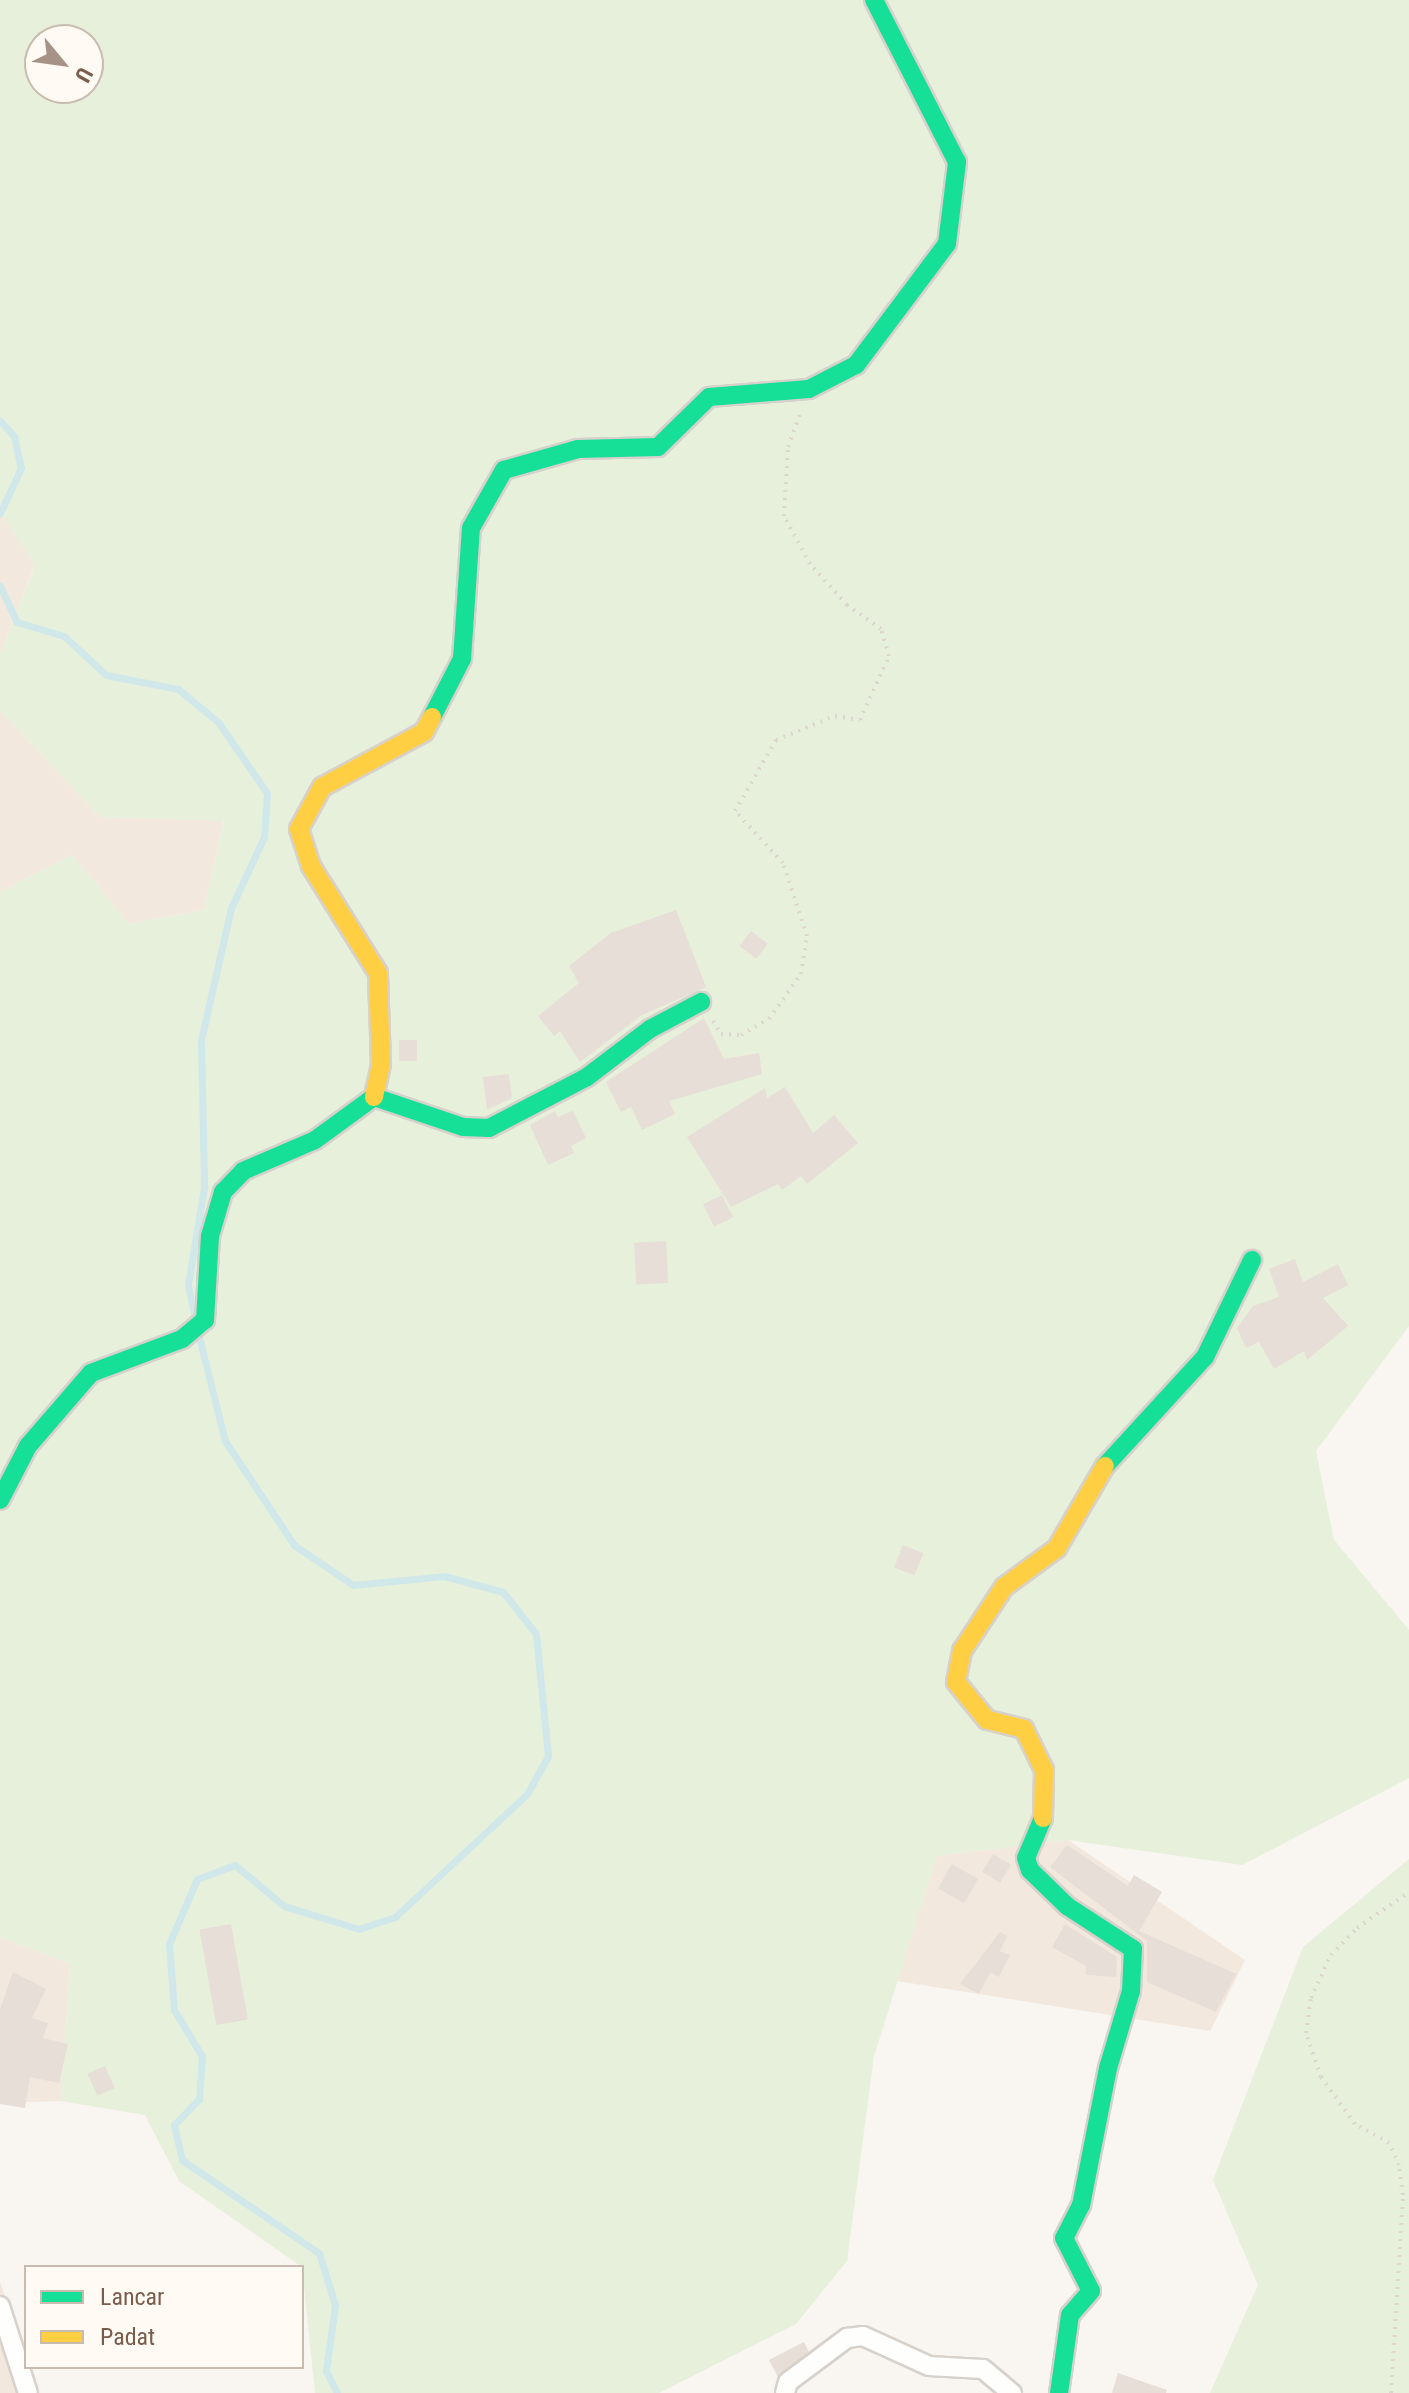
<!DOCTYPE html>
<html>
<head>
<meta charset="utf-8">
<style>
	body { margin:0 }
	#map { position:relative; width:1409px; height:2393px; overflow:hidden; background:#f9f5f0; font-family:"Roboto Condensed",sans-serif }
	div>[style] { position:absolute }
	.residential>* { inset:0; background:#f2e8de }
	.green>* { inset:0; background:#e7f0db }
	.stream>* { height:7px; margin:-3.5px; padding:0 3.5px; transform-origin:3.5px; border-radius:3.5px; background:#d0e8ea }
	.building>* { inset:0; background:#e6ded7; transform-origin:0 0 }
	.path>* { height:4px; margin-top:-2px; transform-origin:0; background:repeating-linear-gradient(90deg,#dcd5d0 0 2px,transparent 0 8px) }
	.roads { filter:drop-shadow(2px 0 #d7d1cb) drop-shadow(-2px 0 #d7d1cb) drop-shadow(0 2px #d7d1cb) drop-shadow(0 -2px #d7d1cb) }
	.street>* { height:18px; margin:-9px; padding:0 9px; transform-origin:9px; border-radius:9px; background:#fefefd }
	.fast>* { height:18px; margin:-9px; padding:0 9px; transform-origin:9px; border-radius:9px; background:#16e098 }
	.slow>* { height:18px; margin:-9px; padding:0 9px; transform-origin:9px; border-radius:9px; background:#ffcf43 }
	span { translate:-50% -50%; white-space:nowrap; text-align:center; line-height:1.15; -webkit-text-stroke:8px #fffaf3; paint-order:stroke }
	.legend { position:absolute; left:24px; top:2265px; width:280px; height:104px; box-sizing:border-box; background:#fffaf3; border:2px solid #cabbb1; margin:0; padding:10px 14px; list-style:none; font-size:24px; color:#7a5c4d }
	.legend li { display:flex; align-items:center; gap:16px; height:40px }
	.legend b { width:40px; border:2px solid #cabbb1 }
	.north { position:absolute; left:24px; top:24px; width:80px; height:80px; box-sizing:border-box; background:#fffaf3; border:2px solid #cabbb1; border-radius:50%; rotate:119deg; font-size:22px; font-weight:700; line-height:32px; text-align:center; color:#7a5c4d }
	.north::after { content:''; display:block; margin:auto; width:28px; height:36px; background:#a69286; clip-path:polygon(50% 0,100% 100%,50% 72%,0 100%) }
</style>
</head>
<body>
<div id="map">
	<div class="residential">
		<i style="clip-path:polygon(0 512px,35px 564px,0 655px)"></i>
		<i style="clip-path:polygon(0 710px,100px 817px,224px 820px,204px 910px,129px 924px,72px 855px,0 892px)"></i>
		<i style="clip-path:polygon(1068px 1840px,1245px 1960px,1210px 2031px,897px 1981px,937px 1856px)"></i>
		<i style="clip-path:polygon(0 1937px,70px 1964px,61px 2101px,0 2103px)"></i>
		<i style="clip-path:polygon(0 2281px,26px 2362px,36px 2393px,0 2393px)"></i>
	</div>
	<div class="green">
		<i style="clip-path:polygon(evenodd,0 0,1409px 0,1409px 1326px,1316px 1451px,1334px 1540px,1409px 1630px,1409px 1778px,1242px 1865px,1068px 1840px,937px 1856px,874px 2056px,847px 2261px,796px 2324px,659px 2393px,315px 2393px,302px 2267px,179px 2181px,145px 2115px,61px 2101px,70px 1964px,0 1937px,0 892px,72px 855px,129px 924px,204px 910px,224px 821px,100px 817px,0 710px,0 655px,35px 565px,0 512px,0 0,40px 40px,88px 40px,88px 88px,40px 88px,40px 40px)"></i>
		<i style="clip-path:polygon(1409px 1859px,1409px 2393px,1210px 2393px,1258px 2285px,1213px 2180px,1303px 1947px)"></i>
	</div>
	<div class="stream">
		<i style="left:0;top:421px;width:21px;rotate:47deg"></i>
		<i style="left:14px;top:436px;width:33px;rotate:78deg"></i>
		<i style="left:21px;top:468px;width:50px;rotate:115deg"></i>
		<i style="left:0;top:586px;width:40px;rotate:65deg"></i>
		<i style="left:17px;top:622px;width:49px;rotate:16.6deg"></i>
		<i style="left:64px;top:636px;width:57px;rotate:42.9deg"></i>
		<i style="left:106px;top:675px;width:73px;rotate:11deg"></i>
		<i style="left:178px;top:689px;width:52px;rotate:39.5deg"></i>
		<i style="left:218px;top:722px;width:86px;rotate:55.4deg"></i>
		<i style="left:267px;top:793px;width:44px;rotate:93.9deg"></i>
		<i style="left:264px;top:837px;width:78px;rotate:114.9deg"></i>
		<i style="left:231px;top:908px;width:135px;rotate:102.8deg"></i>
		<i style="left:201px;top:1040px;width:148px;rotate:88.8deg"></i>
		<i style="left:204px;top:1188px;width:98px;rotate:99.4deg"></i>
		<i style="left:188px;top:1285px;width:33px;rotate:78deg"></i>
		<i style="left:198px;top:1333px;width:111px;rotate:76deg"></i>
		<i style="left:225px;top:1441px;width:125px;rotate:56.4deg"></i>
		<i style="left:294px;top:1545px;width:71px;rotate:34.1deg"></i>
		<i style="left:353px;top:1585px;width:91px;rotate:-5.6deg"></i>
		<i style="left:444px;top:1576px;width:61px;rotate:15.2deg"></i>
		<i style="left:503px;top:1592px;width:53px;rotate:51.8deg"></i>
		<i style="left:536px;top:1634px;width:123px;rotate:84.4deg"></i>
		<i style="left:548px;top:1756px;width:43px;rotate:118.9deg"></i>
		<i style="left:527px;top:1794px;width:180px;rotate:137deg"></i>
		<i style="left:395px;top:1917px;width:38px;rotate:162deg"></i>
		<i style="left:359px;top:1929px;width:78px;rotate:-163deg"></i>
		<i style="left:284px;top:1906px;width:64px;rotate:-140.1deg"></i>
		<i style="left:235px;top:1865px;width:40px;rotate:159.8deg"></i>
		<i style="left:197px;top:1879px;width:71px;rotate:113.3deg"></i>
		<i style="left:169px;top:1944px;width:66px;rotate:85.7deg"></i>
		<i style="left:174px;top:2010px;width:54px;rotate:58.7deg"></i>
		<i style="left:202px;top:2056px;width:43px;rotate:94deg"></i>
		<i style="left:199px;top:2099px;width:36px;rotate:134deg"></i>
		<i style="left:174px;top:2125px;width:36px;rotate:77deg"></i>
		<i style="left:182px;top:2160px;width:166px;rotate:34.2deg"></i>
		<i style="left:319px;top:2253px;width:54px;rotate:72.9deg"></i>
		<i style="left:335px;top:2305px;width:67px;rotate:97.8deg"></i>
		<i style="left:326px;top:2371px;width:25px;rotate:63deg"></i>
	</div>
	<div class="building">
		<i style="clip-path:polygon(676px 910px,706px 987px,642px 1015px,580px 1062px,560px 1031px,554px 1036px,538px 1016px,579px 983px,569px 966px,611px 933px)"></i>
		<i style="left:751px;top:931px;width:21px;height:19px;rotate:37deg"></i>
		<i style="clip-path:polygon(704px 1018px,724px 1059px,759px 1053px,762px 1074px,669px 1101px,675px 1114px,642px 1130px,631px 1107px,621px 1112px,606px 1082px)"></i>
		<i style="left:399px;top:1040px;width:18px;height:21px"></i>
		<i style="clip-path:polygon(509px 1074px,512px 1098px,487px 1110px,483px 1077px)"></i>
		<i style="clip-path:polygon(785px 1087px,813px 1133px,834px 1115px,858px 1143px,807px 1184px,801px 1176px,782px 1190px,778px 1184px,731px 1207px,687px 1137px,765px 1088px,767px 1098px)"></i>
		<i style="clip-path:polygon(555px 1111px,558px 1117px,573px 1111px,586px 1138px,571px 1146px,574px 1153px,548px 1165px,530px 1125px)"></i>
		<i style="left:722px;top:1195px;width:25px;height:21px;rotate:64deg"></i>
		<i style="left:666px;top:1241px;width:42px;height:32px;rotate:87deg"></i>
		<i style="clip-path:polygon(1295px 1259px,1303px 1282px,1338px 1264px,1348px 1285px,1323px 1298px,1348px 1326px,1307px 1360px,1304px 1351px,1274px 1369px,1259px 1342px,1246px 1348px,1237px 1328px,1253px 1306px,1279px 1297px,1269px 1269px)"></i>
		<i style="left:903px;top:1545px;width:22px;height:24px;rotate:22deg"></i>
		<i style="clip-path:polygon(1067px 1845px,1128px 1886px,1134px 1875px,1162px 1892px,1139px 1931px,1236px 1974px,1216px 2012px,1147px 1982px,1147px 1941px,1050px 1867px)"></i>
		<i style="left:993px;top:1854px;width:21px;height:21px;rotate:31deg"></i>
		<i style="left:952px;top:1864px;width:30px;height:28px;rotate:30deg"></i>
		<i style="left:231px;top:1924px;width:97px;height:32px;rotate:80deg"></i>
		<i style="clip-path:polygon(1065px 1924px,1117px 1957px,1116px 1977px,1086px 1975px,1086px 1966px,1052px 1947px)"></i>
		<i style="clip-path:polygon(1000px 1932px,1007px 1936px,1000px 1951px,1010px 1955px,999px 1977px,990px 1972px,979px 1994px,960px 1984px)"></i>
		<i style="clip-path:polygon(13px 1972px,46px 1989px,32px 2018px,48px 2023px,43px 2038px,68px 2044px,59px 2083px,30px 2077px,25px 2108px,0 2104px,0 2009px)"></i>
		<i style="left:105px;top:2066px;width:24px;height:19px;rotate:66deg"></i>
		<i style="clip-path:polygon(804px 2342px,809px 2352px,778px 2377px,769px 2360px)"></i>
		<i style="clip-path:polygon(1118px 2373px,1167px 2390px,1166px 2393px,1112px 2393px)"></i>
	</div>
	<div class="path">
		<i style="left:713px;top:1021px;width:15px;rotate:58deg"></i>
		<i style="left:721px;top:1034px;width:20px;rotate:3deg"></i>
		<i style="left:741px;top:1035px;width:32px;rotate:-30deg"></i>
		<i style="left:769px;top:1019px;width:55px;rotate:-54.6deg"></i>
		<i style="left:801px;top:974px;width:38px;rotate:-81deg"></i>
		<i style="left:807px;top:936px;width:77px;rotate:-108.2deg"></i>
		<i style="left:783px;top:863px;width:71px;rotate:-132.7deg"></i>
		<i style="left:735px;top:811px;width:82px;rotate:-60deg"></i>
		<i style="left:776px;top:740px;width:64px;rotate:-22.1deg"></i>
		<i style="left:835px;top:716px;width:25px;rotate:9deg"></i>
		<i style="left:860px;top:720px;width:70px;rotate:-65.6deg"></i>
		<i style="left:889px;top:656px;width:28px;rotate:-107deg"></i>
		<i style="left:881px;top:629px;width:42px;rotate:-144.8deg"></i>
		<i style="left:847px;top:605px;width:55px;rotate:-132.1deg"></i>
		<i style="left:810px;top:564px;width:55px;rotate:-118.4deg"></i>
		<i style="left:784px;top:516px;width:69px;rotate:-86.7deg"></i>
		<i style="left:788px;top:447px;width:35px;rotate:-70deg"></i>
		<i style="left:1391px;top:2393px;width:198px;rotate:-86.5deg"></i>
		<i style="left:1403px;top:2195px;width:30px;rotate:-98deg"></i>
		<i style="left:1399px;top:2165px;width:24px;rotate:-114deg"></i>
		<i style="left:1389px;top:2143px;width:39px;rotate:-151deg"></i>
		<i style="left:1355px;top:2124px;width:58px;rotate:-125.9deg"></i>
		<i style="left:1321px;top:2077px;width:46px;rotate:-108.8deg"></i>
		<i style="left:1306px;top:2033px;width:35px;rotate:-82deg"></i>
		<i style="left:1311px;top:1998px;width:47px;rotate:-65.1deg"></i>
		<i style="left:1331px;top:1955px;width:37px;rotate:-46deg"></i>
		<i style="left:1357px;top:1928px;width:63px;rotate:-34.7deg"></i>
	</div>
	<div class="roads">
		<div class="street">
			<i style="left:0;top:2306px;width:91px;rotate:72.2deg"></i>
			<i style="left:785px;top:2393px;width:11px;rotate:-75deg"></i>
			<i style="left:788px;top:2382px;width:74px;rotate:-36.7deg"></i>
			<i style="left:847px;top:2338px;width:16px;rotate:-7deg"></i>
			<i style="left:863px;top:2336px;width:72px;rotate:24.4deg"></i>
			<i style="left:929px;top:2366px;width:54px;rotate:3.2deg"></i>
			<i style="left:983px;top:2369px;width:38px;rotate:40deg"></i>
		</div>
		<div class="fast">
			<i style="left:432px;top:717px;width:65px;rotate:-62.7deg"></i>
			<i style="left:462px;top:659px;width:131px;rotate:-86.1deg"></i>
			<i style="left:471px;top:528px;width:67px;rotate:-60.4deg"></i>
			<i style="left:504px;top:470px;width:77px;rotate:-15.8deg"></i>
			<i style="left:578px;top:449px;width:80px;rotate:-1.4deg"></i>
			<i style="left:658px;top:447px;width:71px;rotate:-44.4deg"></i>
			<i style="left:709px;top:397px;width:100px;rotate:-4.6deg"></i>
			<i style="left:809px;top:389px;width:53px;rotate:-27.1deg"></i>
			<i style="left:856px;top:365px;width:151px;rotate:-53.1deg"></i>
			<i style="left:947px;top:244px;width:83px;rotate:-83deg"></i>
			<i style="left:957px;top:162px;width:182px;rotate:-117.1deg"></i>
			<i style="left:1105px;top:1466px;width:148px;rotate:-47.5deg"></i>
			<i style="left:1205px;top:1357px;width:108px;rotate:-64.1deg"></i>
			<i style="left:0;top:1500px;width:61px;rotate:-62.6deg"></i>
			<i style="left:28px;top:1446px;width:96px;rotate:-49.2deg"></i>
			<i style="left:91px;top:1373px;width:97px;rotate:-20.5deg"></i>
			<i style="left:182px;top:1339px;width:30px;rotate:-40deg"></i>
			<i style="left:205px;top:1320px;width:84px;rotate:-86.6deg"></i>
			<i style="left:210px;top:1236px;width:46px;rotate:-73.5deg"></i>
			<i style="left:223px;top:1192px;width:29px;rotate:-46deg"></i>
			<i style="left:243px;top:1171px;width:78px;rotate:-23.3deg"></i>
			<i style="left:315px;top:1140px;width:73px;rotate:-36.1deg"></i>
			<i style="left:374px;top:1097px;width:94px;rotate:18.6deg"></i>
			<i style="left:463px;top:1127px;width:26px;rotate:2deg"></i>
			<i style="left:489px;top:1128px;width:110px;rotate:-27.5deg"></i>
			<i style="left:587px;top:1077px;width:79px;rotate:-37.3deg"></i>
			<i style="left:650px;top:1029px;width:58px;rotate:-27.9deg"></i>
			<i style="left:1043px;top:1818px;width:43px;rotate:113deg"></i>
			<i style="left:1026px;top:1858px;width:13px;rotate:72deg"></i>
			<i style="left:1030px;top:1870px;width:52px;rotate:44.2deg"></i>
			<i style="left:1067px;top:1906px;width:79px;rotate:33.1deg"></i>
			<i style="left:1133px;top:1949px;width:42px;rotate:92.7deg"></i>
			<i style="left:1131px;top:1991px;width:80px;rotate:106.6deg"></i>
			<i style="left:1108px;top:2068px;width:140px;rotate:101.1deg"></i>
			<i style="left:1081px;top:2205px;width:37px;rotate:117deg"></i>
			<i style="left:1064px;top:2238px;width:59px;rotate:63deg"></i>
			<i style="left:1091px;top:2291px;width:32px;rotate:131deg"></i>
			<i style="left:1070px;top:2315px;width:79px;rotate:98deg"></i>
		</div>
		<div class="slow">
			<i style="left:374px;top:1097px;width:33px;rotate:-78deg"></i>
			<i style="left:381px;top:1065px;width:92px;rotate:-91.9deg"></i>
			<i style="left:378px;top:973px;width:126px;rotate:-122.1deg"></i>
			<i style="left:311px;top:866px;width:39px;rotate:-108deg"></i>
			<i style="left:299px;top:829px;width:48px;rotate:-61.3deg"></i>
			<i style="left:322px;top:787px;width:116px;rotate:-28.3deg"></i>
			<i style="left:424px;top:732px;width:17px;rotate:-62deg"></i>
			<i style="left:1043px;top:1818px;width:48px;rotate:-88.8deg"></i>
			<i style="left:1044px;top:1770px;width:46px;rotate:-116deg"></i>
			<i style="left:1024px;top:1729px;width:38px;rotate:-166deg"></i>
			<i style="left:987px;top:1720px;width:49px;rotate:-129.2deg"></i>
			<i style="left:956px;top:1682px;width:32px;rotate:-79deg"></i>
			<i style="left:962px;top:1651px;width:77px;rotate:-56.7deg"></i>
			<i style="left:1004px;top:1587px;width:66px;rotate:-36.3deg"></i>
			<i style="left:1057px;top:1548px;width:95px;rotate:-59.7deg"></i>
		</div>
	</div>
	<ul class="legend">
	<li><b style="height:10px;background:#16e098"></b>Lancar</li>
	<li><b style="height:10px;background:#ffcf43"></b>Padat</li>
	</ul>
	<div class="north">U</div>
</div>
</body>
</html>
